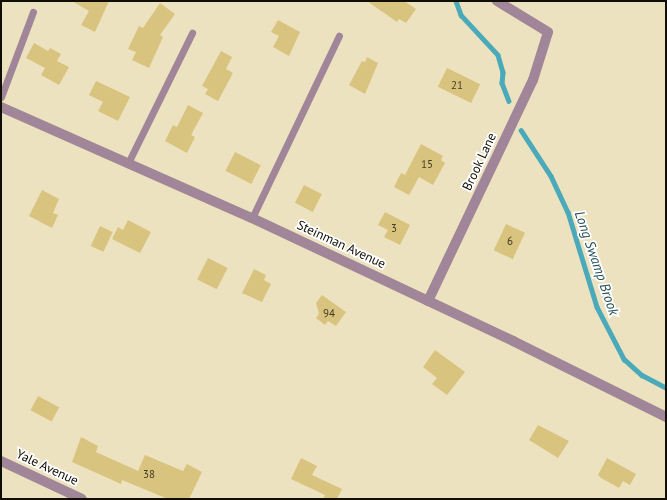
<!DOCTYPE html>
<html>
<head>
<meta charset="utf-8">
<style>
	body { margin:0 }
	#map { position:relative; width:667px; height:500px; overflow:hidden; background:#ede2bf; font-family:"PT Sans",sans-serif }
	div>[style] { position:absolute }
	.stream>* { height:4.5px; margin:-2.25px; padding:0 2.25px; transform-origin:2.25px; border-radius:2.25px; background:#4aaab9 }
	.building>* { inset:0; background:#d9c47f; transform-origin:0 0 }
	.service>* { height:7px; margin:-3.5px; padding:0 3.5px; transform-origin:3.5px; border-radius:3.5px; background:#a08698 }
	.minor>* { height:10px; margin:-5px; padding:0 5px; transform-origin:5px; border-radius:5px; background:#a08698 }
	span { translate:-50% -50%; white-space:nowrap; text-align:center; line-height:1.15; -webkit-text-stroke:3.5px #fff; paint-order:stroke }
	.number-label { font-size:11px; color:#423b22 }
	.number-label span { -webkit-text-stroke-width:0 }
	.street-label { font-size:13px; color:#100d03 }
	.water-label { font-size:14px; color:#285259; font-style:italic }
	.frame { position:absolute; inset:0; border:2px solid #100d03; pointer-events:none }
</style>
</head>
<body>
<div id="map">
	<div class="stream">
		<i style="left:456px;top:1px;width:15px;rotate:70deg"></i>
		<i style="left:461px;top:15px;width:54px;rotate:47.2deg"></i>
		<i style="left:498px;top:55px;width:18px;rotate:74deg"></i>
		<i style="left:503px;top:72px;width:11px;rotate:95deg"></i>
		<i style="left:502px;top:83px;width:19px;rotate:69deg"></i>
		<i style="left:521px;top:130px;width:55px;rotate:56.9deg"></i>
		<i style="left:551px;top:176px;width:40px;rotate:65deg"></i>
		<i style="left:568px;top:212px;width:99px;rotate:73deg"></i>
		<i style="left:597px;top:307px;width:59px;rotate:62.6deg"></i>
		<i style="left:624px;top:359px;width:24px;rotate:42deg"></i>
		<i style="left:642px;top:375px;width:27px;rotate:28deg"></i>
	</div>
	<div class="building">
		<i style="clip-path:polygon(72px 1px,109px 1px,95px 32px,81px 25px,89px 11px)"></i>
		<i style="clip-path:polygon(367px 1px,404px 1px,416px 9px,406px 23px,399px 19px,397px 22px)"></i>
		<i style="clip-path:polygon(160px 3px,175px 14px,160px 35px,163px 37px,149px 68px,132px 60px,136px 52px,128px 49px,139px 26px,143px 28px)"></i>
		<i style="clip-path:polygon(278px 20px,300px 32px,289px 56px,273px 47px,279px 36px,271px 32px)"></i>
		<i style="clip-path:polygon(34px 43px,48px 51px,50px 48px,61px 54px,57px 61px,69px 67px,59px 85px,41px 75px,45px 68px,26px 58px)"></i>
		<i style="clip-path:polygon(221px 51px,232px 57px,226px 69px,233px 73px,218px 101px,205px 94px,208px 89px,202px 86px)"></i>
		<i style="clip-path:polygon(367px 57px,378px 63px,365px 94px,349px 85px,362px 61px,365px 62px)"></i>
		<i style="left:447px;top:68px;width:37px;height:21px;rotate:26deg"></i>
		<i style="clip-path:polygon(96px 81px,130px 97px,118px 121px,98px 111px,103px 102px,89px 95px)"></i>
		<i style="clip-path:polygon(188px 105px,203px 113px,191px 135px,195px 137px,187px 153px,165px 141px,173px 125px,177px 127px)"></i>
		<i style="clip-path:polygon(421px 144px,443px 156px,441px 160px,445px 163px,433px 185px,419px 177px,409px 195px,394px 187px,401px 173px,405px 175px)"></i>
		<i style="left:235px;top:152px;width:29px;height:21px;rotate:27deg"></i>
		<i style="left:304px;top:185px;width:20px;height:20px;rotate:27deg"></i>
		<i style="clip-path:polygon(42px 190px,59px 199px,53px 213px,58px 215px,52px 228px,29px 216px)"></i>
		<i style="clip-path:polygon(385px 212px,410px 225px,400px 245px,384px 237px,388px 230px,378px 225px)"></i>
		<i style="clip-path:polygon(128px 220px,151px 232px,140px 253px,112px 239px,118px 227px,123px 230px)"></i>
		<i style="left:506px;top:224px;width:21px;height:29px;rotate:25deg"></i>
		<i style="left:100px;top:226px;width:14px;height:22px;rotate:25deg"></i>
		<i style="left:208px;top:258px;width:22px;height:24px;rotate:27deg"></i>
		<i style="clip-path:polygon(254px 269px,266px 275px,264px 280px,271px 284px,262px 302px,242px 293px)"></i>
		<i style="clip-path:polygon(322px 295px,346px 312px,336px 326px,328px 321px,325px 325px,316px 318px,319px 314px,316px 303px)"></i>
		<i style="clip-path:polygon(435px 350px,465px 372px,447px 395px,432px 384px,437px 378px,423px 367px)"></i>
		<i style="left:38px;top:396px;width:24px;height:16px;rotate:28deg"></i>
		<i style="clip-path:polygon(538px 425px,569px 441px,558px 458px,529px 440px)"></i>
		<i style="clip-path:polygon(81px 437px,98px 446px,96px 452px,138px 471px,145px 455px,183px 471px,187px 464px,202px 472px,189px 499px,168px 499px,122px 480px,121px 484px,72px 462px)"></i>
		<i style="clip-path:polygon(301px 458px,317px 466px,312px 475px,342px 489px,337px 499px,323px 499px,325px 495px,291px 479px)"></i>
		<i style="clip-path:polygon(607px 458px,636px 474px,630px 485px,623px 481px,619px 488px,601px 478px,598px 475px)"></i>
	</div>
	<div class="service">
		<i style="left:1px;top:97px;width:91px;rotate:-69.4deg"></i>
		<i style="left:129px;top:161px;width:143px;rotate:-63.8deg"></i>
		<i style="left:252px;top:218px;width:202px;rotate:-64.5deg"></i>
	</div>
	<div class="minor">
		<i style="left:1px;top:107px;width:274px;rotate:23.9deg"></i>
		<i style="left:252px;top:218px;width:289px;rotate:25.2deg"></i>
		<i style="left:513px;top:341px;width:171px;rotate:26.4deg"></i>
		<i style="left:428px;top:301px;width:245px;rotate:-64.6deg"></i>
		<i style="left:533px;top:80px;width:50px;rotate:-72.6deg"></i>
		<i style="left:548px;top:32px;width:60px;rotate:-148.7deg"></i>
		<i style="left:1px;top:461px;width:89px;rotate:25.1deg"></i>
	</div>
	<div class="number-label">
		<span style="left:457px;top:85px">21</span>
		<span style="left:427px;top:164px">15</span>
		<span style="left:394px;top:228px">3</span>
		<span style="left:510px;top:241px">6</span>
		<span style="left:329px;top:313px">94</span>
		<span style="left:149px;top:474px">38</span>
	</div>
	<div class="street-label">
		<span style="left:480px;top:162px;rotate:-65deg">Brook Lane</span>
		<span style="left:341px;top:245px;rotate:25deg">Steinman Avenue</span>
		<span style="left:47px;top:468px;rotate:25deg">Yale Avenue</span>
	</div>
	<div class="water-label">
		<span style="left:597px;top:263px;rotate:71deg">Long Swamp Brook</span>
	</div>
	<div class="frame"></div>
</div>
</body>
</html>
